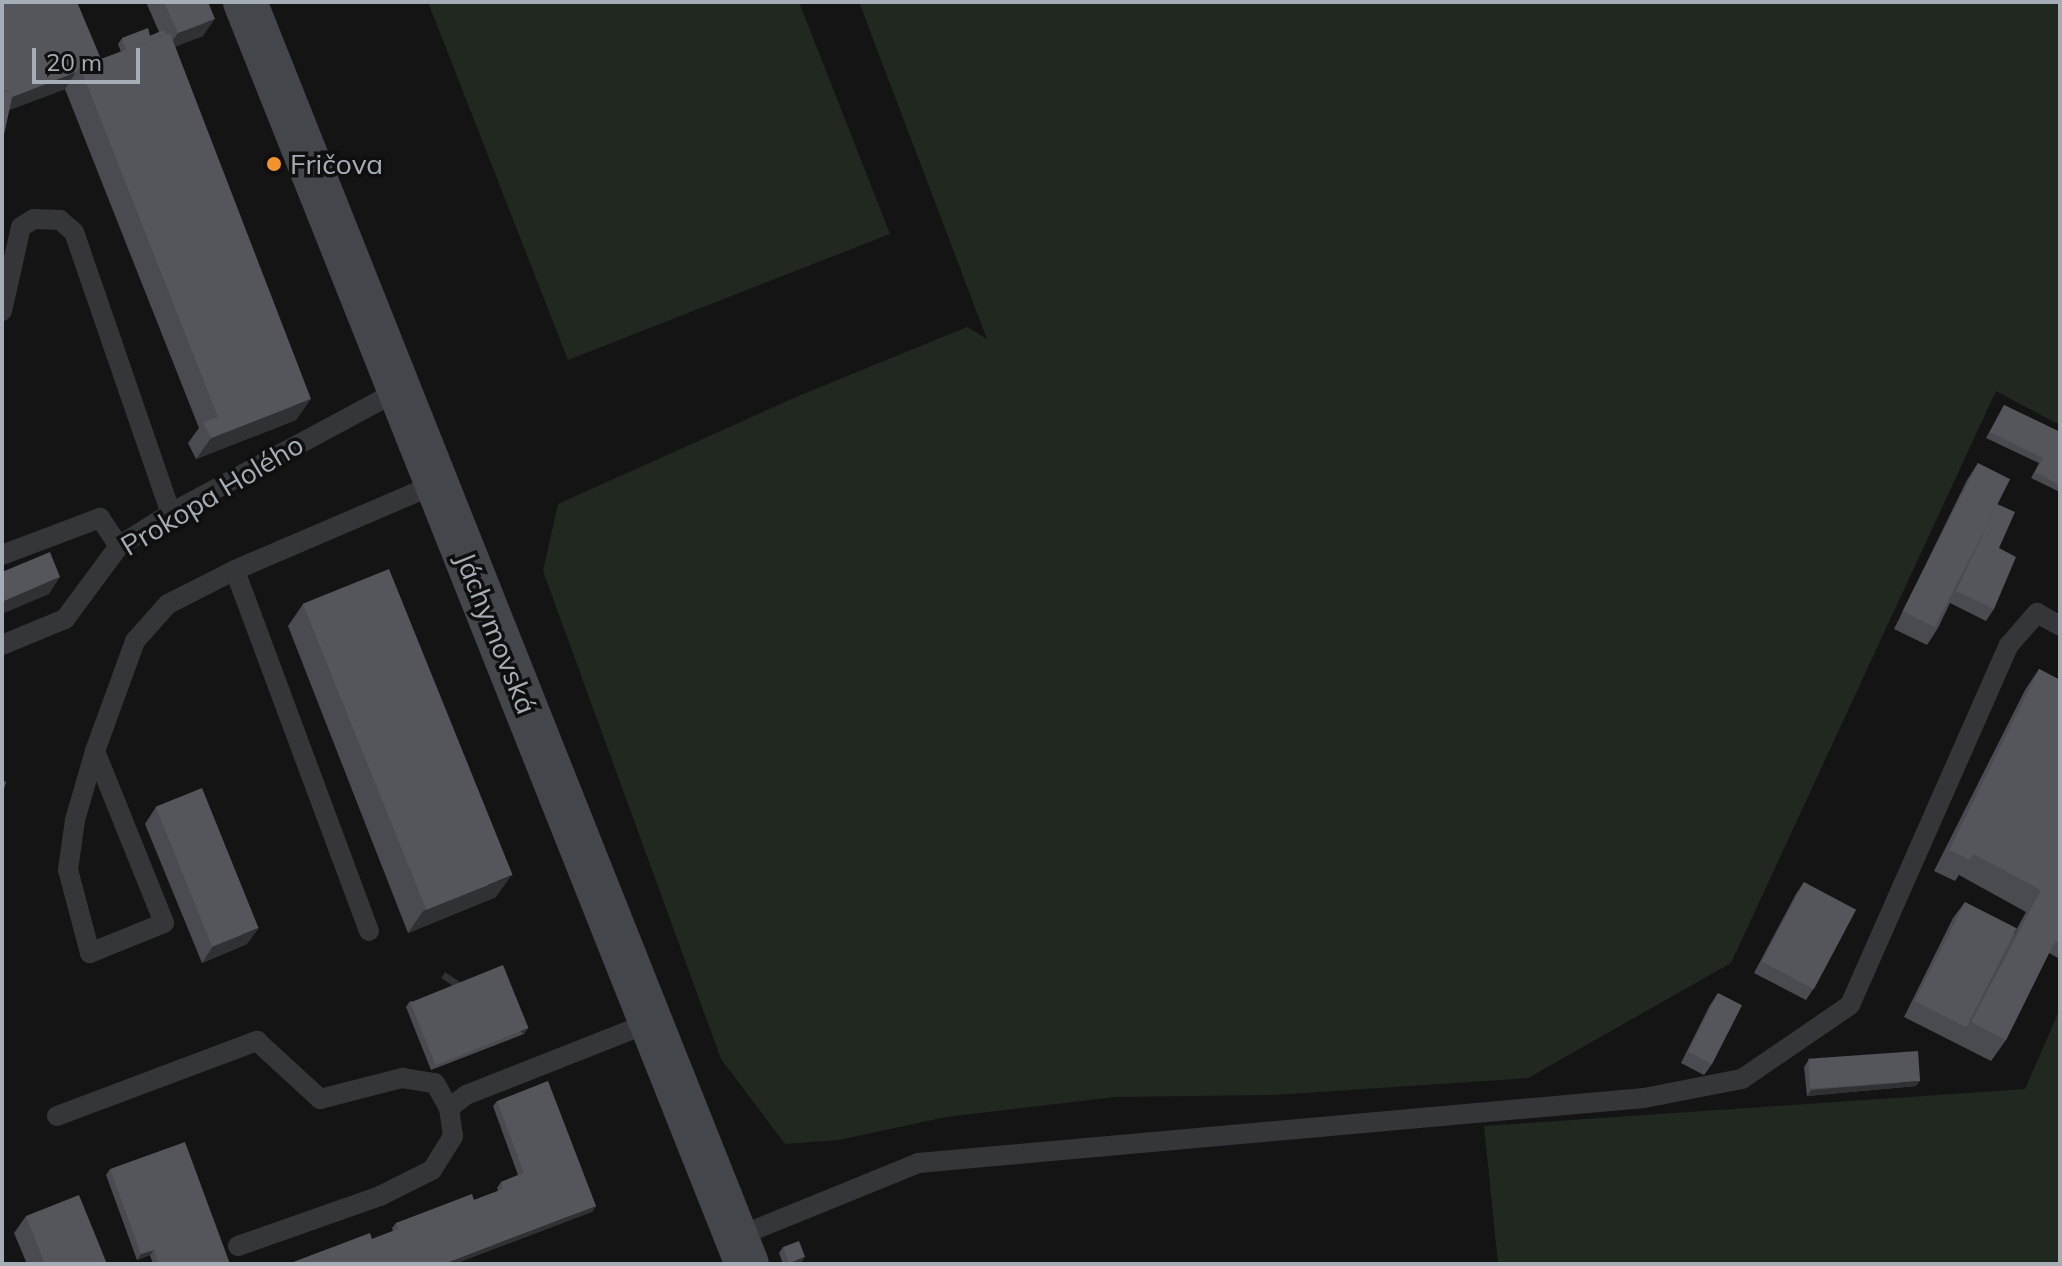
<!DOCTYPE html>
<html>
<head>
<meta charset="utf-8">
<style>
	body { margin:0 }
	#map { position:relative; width:2062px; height:1266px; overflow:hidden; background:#141415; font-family:Mulish,sans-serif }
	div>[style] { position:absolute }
	.green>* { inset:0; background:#202820 }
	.lane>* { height:20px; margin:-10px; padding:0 10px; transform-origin:10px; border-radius:10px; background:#35363a }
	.secondary>* { height:44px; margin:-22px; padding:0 22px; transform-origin:22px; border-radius:22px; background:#43464a }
	.wall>* { inset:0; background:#4a4b50 }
	.shaded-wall>* { inset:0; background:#303134; transform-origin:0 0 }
	.building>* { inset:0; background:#54565b; transform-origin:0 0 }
	.dots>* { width:22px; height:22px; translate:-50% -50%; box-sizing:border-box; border:4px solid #0f0f10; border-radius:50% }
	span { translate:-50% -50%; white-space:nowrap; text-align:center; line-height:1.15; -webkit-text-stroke:7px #0f0f10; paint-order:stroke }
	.poi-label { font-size:28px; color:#a5adb6 }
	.left { translate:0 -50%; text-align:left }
	.street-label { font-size:28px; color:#a5adb6 }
	.frame { position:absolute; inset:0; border:4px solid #a5adb6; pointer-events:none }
	.scale { position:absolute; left:32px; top:48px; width:108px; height:36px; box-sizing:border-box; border:4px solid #a5adb6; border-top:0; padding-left:10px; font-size:24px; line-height:28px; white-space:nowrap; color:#a5adb6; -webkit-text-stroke:6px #0f0f10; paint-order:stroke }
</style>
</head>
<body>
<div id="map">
	<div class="green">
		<i style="clip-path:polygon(428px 2px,799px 2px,890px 234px,568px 360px)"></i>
		<i style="clip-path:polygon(859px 2px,2060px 2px,2060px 425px,1996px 391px,1731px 963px,1528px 1078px,1275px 1095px,1115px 1097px,946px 1117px,839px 1140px,785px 1144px,721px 1059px,543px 571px,558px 504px,796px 397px,967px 327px,987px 339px)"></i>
		<i style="clip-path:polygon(2060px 1009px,2060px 1264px,1498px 1264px,1484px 1126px,2025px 1089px)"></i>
	</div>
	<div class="lane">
		<i style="left:2px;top:311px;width:86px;rotate:-77.3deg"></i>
		<i style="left:21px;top:227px;width:15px;rotate:-32deg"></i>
		<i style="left:34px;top:219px;width:26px;rotate:2deg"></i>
		<i style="left:60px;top:220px;width:18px;rotate:41deg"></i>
		<i style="left:74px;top:232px;width:297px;rotate:71deg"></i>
		<i style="left:2px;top:555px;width:105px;rotate:-20.7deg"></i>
		<i style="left:100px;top:518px;width:34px;rotate:56deg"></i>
		<i style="left:2px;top:645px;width:68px;rotate:-22.4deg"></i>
		<i style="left:65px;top:619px;width:91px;rotate:-53.5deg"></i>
		<i style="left:119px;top:546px;width:62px;rotate:-32.4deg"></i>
		<i style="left:171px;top:513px;width:259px;rotate:-28.3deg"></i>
		<i style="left:95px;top:751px;width:185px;rotate:68.1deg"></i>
		<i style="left:164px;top:923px;width:80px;rotate:157.9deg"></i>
		<i style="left:90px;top:953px;width:86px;rotate:-104.8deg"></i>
		<i style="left:68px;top:870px;width:50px;rotate:-82deg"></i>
		<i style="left:75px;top:820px;width:72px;rotate:-73.8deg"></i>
		<i style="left:95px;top:751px;width:117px;rotate:-70deg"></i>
		<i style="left:135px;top:641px;width:50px;rotate:-48.3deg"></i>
		<i style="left:168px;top:604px;width:75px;rotate:-26.9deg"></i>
		<i style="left:369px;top:931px;width:385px;rotate:-110.4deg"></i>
		<i style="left:235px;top:570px;width:219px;rotate:-23.2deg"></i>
		<i style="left:57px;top:1116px;width:214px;rotate:-20.6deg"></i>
		<i style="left:257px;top:1041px;width:86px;rotate:42.6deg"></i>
		<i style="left:320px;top:1099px;width:85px;rotate:-14.4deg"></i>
		<i style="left:402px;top:1078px;width:33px;rotate:9deg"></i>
		<i style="left:435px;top:1083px;width:29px;rotate:61deg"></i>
		<i style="left:737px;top:1237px;width:196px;rotate:-22.2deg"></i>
		<i style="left:918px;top:1163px;width:729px;rotate:-5.12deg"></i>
		<i style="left:1644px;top:1098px;width:100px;rotate:-11deg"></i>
		<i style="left:1742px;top:1079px;width:131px;rotate:-34.4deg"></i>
		<i style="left:1850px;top:1005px;width:394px;rotate:-66.2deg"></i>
		<i style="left:2009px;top:645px;width:43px;rotate:-48.8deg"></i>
		<i style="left:2037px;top:613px;width:26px;rotate:29deg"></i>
		<i style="left:238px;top:1246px;width:151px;rotate:-19.4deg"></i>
		<i style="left:380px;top:1196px;width:58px;rotate:-26.6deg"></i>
		<i style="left:432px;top:1170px;width:40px;rotate:-58deg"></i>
		<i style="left:453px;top:1136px;width:28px;rotate:-98deg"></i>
		<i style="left:449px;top:1108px;width:21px;rotate:-37deg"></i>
		<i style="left:466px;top:1095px;width:199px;rotate:-21.5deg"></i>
	</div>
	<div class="secondary">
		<i style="left:245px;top:2px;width:1358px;rotate:68.31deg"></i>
	</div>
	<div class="wall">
		<i style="clip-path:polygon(2px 2px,101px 59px,121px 52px,118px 44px,122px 38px,150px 36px,159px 32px,146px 2px,208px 2px,203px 36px,175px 46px,296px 420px,196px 459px,188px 443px,199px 428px,65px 89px,9px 110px)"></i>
		<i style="clip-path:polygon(2004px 405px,2060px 432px,2060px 492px,2031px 478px,2039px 463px,1986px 438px)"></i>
		<i style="clip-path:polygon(1978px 463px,1997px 504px,1999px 548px,1994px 609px,1986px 621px,1950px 603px,1938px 628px,1927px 645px,1894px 629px,1967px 480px)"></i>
		<i style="clip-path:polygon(303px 604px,496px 897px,408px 933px,288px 626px)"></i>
		<i style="clip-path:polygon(2039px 669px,2060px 680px,2060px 959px,2049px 953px,2006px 1040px,1991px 1061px,1904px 1017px,1953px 918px,1965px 902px,2014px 934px,2026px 912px,1959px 875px,1955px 881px,1934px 871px,2025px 690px)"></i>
		<i style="clip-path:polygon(156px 807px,247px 944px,202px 963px,145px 824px)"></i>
		<i style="clip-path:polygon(1804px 882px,1814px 988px,1806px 1000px,1754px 973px,1796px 894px)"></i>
		<i style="clip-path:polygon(1718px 993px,1712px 1064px,1704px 1075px,1681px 1063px,1710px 1005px)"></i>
		<i style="clip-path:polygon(410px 1001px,528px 1028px,524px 1034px,431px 1070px,406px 1007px)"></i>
		<i style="clip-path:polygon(1808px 1061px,1916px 1086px,1807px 1096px,1804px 1067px)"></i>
		<i style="clip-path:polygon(497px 1101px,596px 1206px,592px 1212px,372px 1239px,393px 1231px,392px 1228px,396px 1223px,474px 1200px,498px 1191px,497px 1188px,501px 1182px,518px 1175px,493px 1106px)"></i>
		<i style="clip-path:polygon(110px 1169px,230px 1264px,153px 1264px,150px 1255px,137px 1260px,106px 1175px)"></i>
		<i style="clip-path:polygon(26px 1216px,107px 1264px,27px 1264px,14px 1233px)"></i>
		<i style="clip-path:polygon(783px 1247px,801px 1263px,783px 1264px,779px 1253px)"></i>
	</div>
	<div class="shaded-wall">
		<i style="clip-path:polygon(215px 19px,203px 36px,126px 66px,170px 44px,178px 33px)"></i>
		<i style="clip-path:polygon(76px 72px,65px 89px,2px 113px,10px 98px)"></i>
		<i style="clip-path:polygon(311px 399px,296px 420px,196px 459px,211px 438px)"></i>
		<i style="clip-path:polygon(60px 577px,49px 594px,2px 614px,2px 602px)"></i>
		<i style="clip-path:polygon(511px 876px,496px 897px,408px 933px,423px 911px)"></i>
		<i style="clip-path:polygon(259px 928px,247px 944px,202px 963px,213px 946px)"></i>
		<i style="left:528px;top:1028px;width:7px;height:100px;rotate:124deg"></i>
		<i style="clip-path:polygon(1920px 1081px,1916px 1086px,1807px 1096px,1811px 1090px)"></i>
		<i style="clip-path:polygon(596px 1206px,592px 1212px,455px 1264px,444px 1264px)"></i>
		<i style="clip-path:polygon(154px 1250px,150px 1255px,137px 1260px,141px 1254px)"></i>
		<i style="clip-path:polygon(805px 1257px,801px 1263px,788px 1264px,789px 1263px)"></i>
	</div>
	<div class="building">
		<i style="clip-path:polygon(2px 2px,77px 2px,101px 59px,80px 67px,76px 72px,12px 97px,13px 93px,2px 90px)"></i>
		<i style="clip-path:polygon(164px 2px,208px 2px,215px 19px,178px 33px)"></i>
		<i style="clip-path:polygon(148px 28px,150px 36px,164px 30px,166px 34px,126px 50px,122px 38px)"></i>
		<i style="clip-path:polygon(170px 33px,311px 399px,211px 438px,203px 422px,218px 417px,80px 67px)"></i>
		<i style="clip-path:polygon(2px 90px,13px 93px,2px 144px)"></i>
		<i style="clip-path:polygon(2004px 405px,2060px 432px,2060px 485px,2035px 472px,2043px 458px,1990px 432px)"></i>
		<i style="left:1978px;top:463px;width:36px;height:166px;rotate:27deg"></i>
		<i style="clip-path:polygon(1997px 504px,2015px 512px,1999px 548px,2016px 557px,1994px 609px,1956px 591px)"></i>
		<i style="clip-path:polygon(50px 552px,60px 577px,2px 602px,2px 572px)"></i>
		<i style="left:389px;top:569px;width:330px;height:93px;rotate:68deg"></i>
		<i style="clip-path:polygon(2039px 669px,2060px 680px,2060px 931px,2006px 1040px,1971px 1022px,2041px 890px,1973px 854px,1970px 860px,1949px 850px)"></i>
		<i style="clip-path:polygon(2px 780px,6px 782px,2px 796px)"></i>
		<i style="left:202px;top:788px;width:151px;height:50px;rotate:68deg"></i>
		<i style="left:1804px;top:882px;width:59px;height:90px;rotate:28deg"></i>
		<i style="left:1965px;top:902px;width:58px;height:111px;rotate:27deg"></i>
		<i style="clip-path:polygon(2060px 931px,2060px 944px,2055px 941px)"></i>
		<i style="left:503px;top:965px;width:68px;height:100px;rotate:68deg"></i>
		<i style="left:1718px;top:993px;width:27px;height:66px;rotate:27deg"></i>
		<i style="left:1918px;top:1051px;width:30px;height:110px;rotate:86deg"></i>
		<i style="clip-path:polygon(548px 1081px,596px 1206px,444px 1264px,288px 1264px,370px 1233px,372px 1239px,398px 1229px,396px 1223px,472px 1194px,474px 1200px,503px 1189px,501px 1182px,524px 1173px,497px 1101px)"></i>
		<i style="clip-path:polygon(185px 1142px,230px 1264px,159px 1264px,154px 1250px,141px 1254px,110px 1169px)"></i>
		<i style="clip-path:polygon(79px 1195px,107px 1264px,45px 1264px,26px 1216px)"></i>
		<i style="left:799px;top:1241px;width:17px;height:17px;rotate:69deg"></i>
	</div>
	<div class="dots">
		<i style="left:274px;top:164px;background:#f3932e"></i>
	</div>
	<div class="poi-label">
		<span class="left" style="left:290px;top:164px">Fričova</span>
	</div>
	<div class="street-label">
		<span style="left:212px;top:495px;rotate:-31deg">Prokopa Holého</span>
		<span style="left:496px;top:633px;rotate:68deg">Jáchymovská</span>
	</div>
	<div class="frame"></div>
	<div class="scale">20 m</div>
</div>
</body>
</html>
